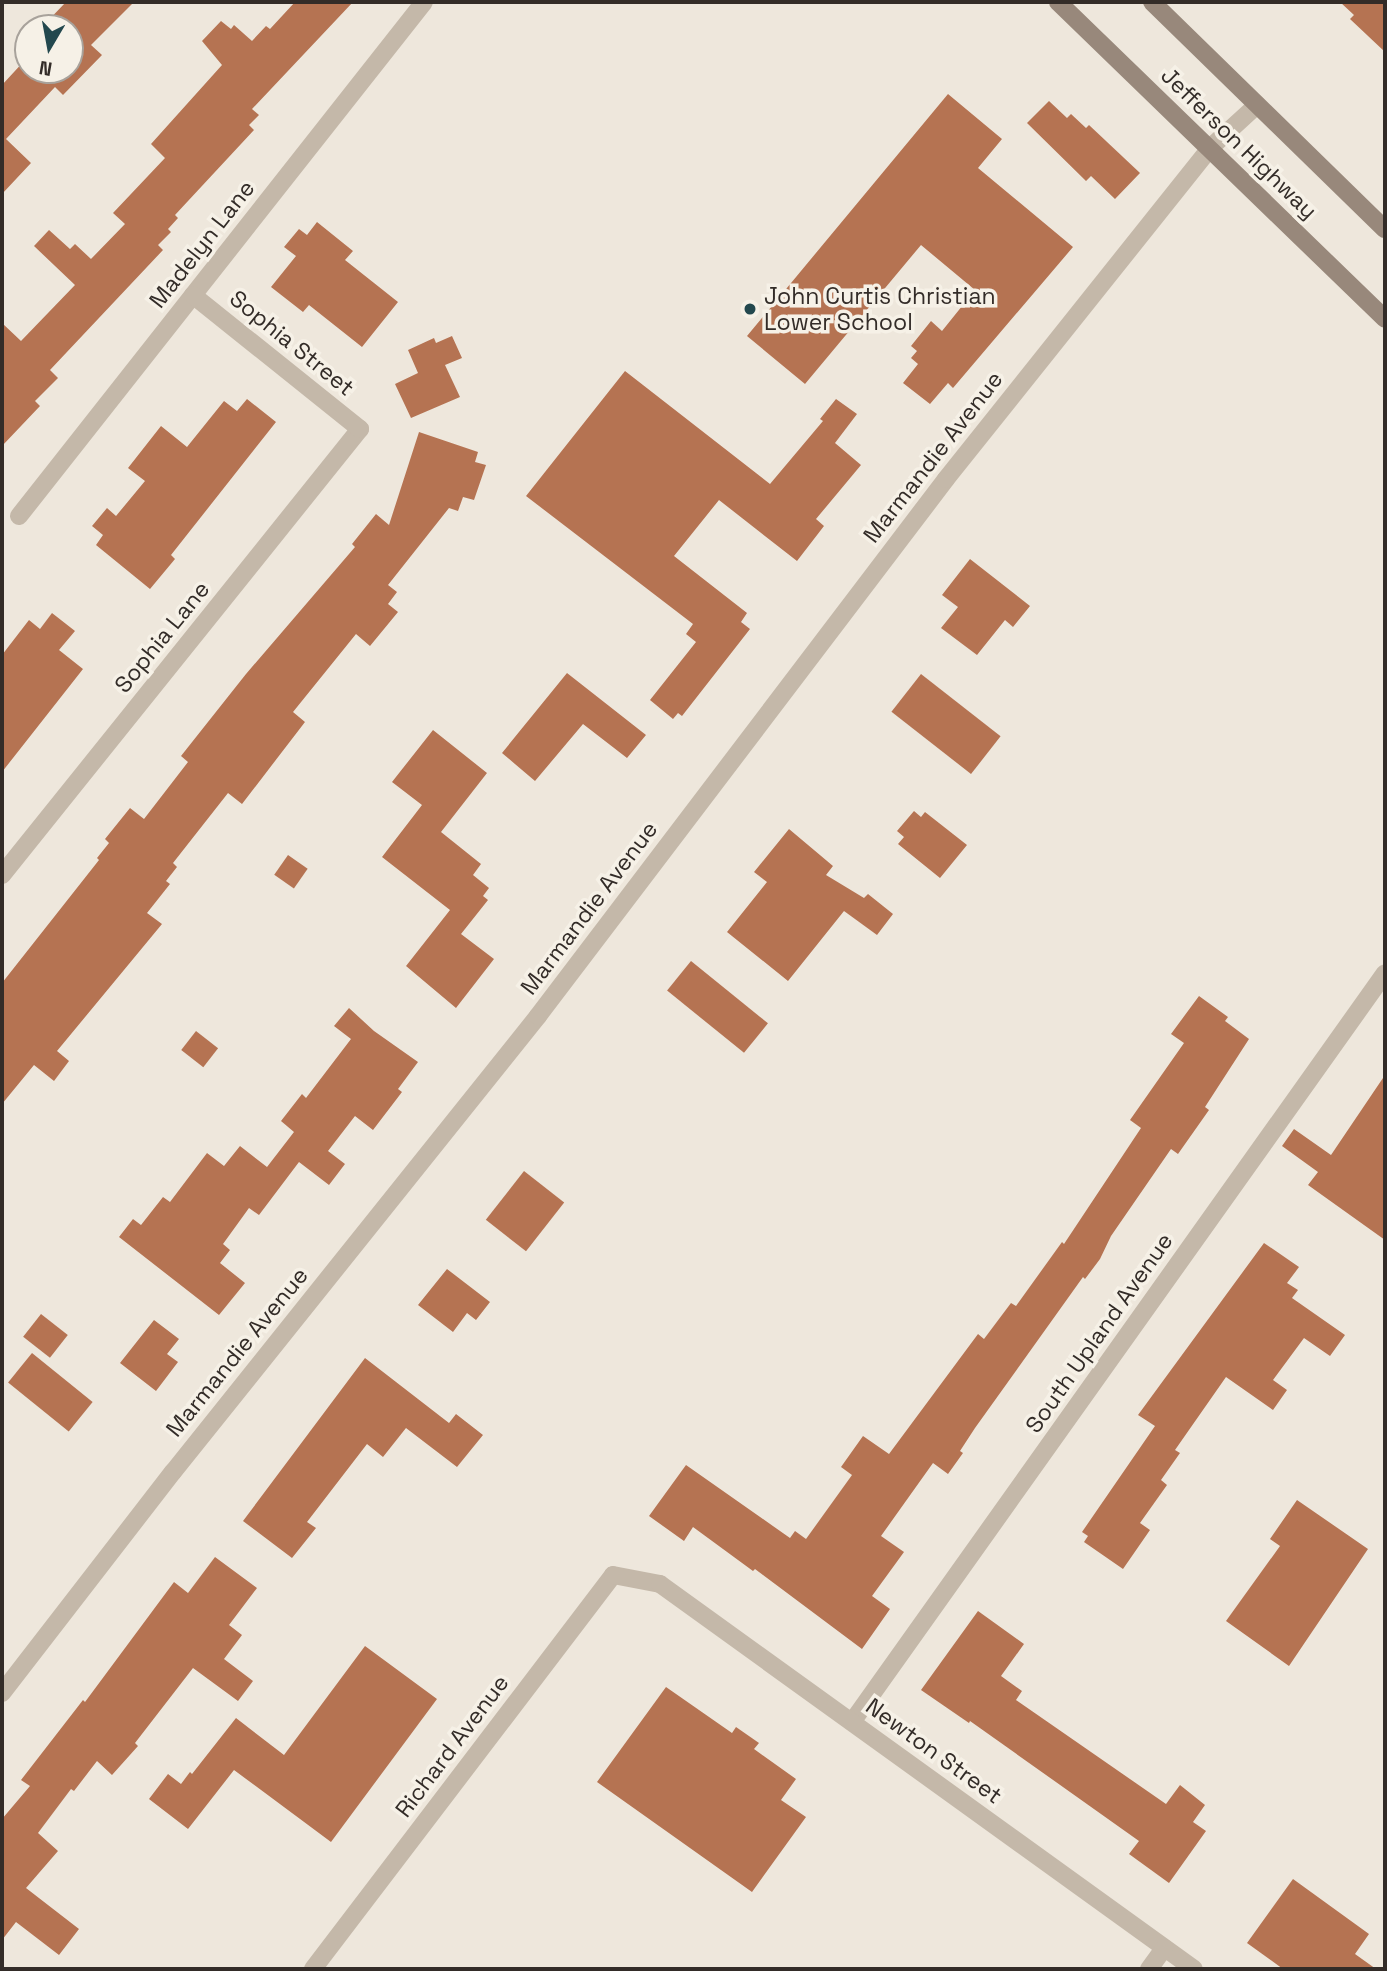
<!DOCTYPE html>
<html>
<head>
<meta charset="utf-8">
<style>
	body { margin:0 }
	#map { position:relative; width:1387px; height:1971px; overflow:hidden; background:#eee7dc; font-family:"Space Grotesk",sans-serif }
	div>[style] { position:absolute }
	.building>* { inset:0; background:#b57352; transform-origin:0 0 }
	.street>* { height:18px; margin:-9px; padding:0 9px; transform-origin:9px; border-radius:9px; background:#c4b8a9 }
	.secondary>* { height:18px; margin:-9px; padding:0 9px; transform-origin:9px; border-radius:9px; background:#98887b }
	.dots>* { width:19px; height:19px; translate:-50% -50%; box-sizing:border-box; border:4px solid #f6f1e7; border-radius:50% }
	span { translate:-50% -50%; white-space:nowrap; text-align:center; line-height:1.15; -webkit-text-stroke:7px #f6f1e7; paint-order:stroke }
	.street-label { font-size:23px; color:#332c28 }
	.poi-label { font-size:23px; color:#332c28 }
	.left { translate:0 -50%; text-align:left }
	.frame { position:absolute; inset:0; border:4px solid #332c28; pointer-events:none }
	.north { position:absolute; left:14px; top:14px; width:70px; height:70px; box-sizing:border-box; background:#f6f1e7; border:2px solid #a8a29b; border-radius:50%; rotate:190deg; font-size:19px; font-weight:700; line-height:28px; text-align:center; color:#332c28 }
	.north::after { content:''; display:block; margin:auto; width:24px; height:32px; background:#23484e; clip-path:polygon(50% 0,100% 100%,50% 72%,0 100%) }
</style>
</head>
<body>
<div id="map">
	<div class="building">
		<i style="clip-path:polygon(66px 2px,134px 2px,91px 45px,102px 55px,63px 95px,55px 87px,6px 139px,31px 163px,2px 194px,2px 85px,26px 59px,18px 52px,28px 41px,28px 70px,70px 70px,70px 28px,41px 28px)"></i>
		<i style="clip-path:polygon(295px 2px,353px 2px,252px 109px,259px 115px,249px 125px,254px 130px,175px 215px,178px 218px,168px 229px,171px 232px,158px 245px,163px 250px,50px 370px,58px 378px,35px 401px,40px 406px,2px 446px,2px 323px,21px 341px,75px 285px,34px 246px,49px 230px,70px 249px,75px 244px,91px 259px,125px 224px,113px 213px,165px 158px,151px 144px,222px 65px,202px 41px,221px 21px,231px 29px,234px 25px,252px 41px,266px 26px,270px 29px)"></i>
		<i style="clip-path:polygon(1340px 2px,1385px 2px,1385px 52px,1350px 19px,1354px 15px)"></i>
		<i style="clip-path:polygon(948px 94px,1002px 139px,978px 168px,1073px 247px,953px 388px,948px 383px,930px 404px,903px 383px,918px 364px,911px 358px,917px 351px,911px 346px,931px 321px,942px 331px,975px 290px,921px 245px,805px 384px,747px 336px)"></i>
		<i style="clip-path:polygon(1049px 101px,1067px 118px,1071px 114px,1086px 128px,1089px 125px,1140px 173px,1115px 199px,1091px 176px,1086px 181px,1027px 123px)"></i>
		<i style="clip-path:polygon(317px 222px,353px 251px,345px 260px,398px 302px,362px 347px,309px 305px,303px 312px,271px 287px,296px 256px,284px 247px,299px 229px,307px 235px)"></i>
		<i style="clip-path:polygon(452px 336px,462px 358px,445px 365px,460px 397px,411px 418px,395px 384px,418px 373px,408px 350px,434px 338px,436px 343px)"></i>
		<i style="clip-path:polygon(625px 371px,770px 484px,823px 421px,820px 419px,836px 399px,857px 414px,835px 443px,861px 465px,816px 519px,824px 526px,797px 561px,719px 500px,674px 556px,747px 613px,741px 622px,750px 629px,682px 716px,678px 713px,673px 719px,650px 700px,696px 642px,686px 634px,693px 624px,526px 496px)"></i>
		<i style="clip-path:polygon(247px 399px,276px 422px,171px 555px,175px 559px,150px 589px,96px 545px,103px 535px,92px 526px,107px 508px,116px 516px,145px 481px,128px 468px,161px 426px,187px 447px,224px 401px,237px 411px)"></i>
		<i style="clip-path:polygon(419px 432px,478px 452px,475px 462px,486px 465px,474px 500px,463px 497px,458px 511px,449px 508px,388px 585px,397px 592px,388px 604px,398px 612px,370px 646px,356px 634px,293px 712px,305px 722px,242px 804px,228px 793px,173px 863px,177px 867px,166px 881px,170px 884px,147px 913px,162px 924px,57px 1051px,69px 1061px,54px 1081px,34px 1065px,2px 1104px,2px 983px,99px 860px,97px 858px,109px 843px,105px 839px,130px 808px,144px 819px,188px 762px,181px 756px,246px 674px,355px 547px,352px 544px,376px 514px,389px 525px)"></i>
		<i style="clip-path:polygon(970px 559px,1030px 606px,1013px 627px,1005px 620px,977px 655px,941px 628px,958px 607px,942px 595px)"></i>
		<i style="clip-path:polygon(52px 613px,75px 631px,59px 650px,83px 669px,2px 772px,2px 655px,29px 620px,40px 629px)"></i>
		<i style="clip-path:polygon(567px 673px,646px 735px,627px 758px,583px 724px,535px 781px,502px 753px)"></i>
		<i style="left:921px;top:674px;width:101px;height:48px;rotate:38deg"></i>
		<i style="clip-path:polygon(433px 730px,487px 773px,441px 832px,481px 864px,473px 875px,489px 888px,483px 896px,488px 900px,461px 934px,494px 959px,456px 1008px,406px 966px,450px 910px,382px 857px,422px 805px,392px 782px)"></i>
		<i style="clip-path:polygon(914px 811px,921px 817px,925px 812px,967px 845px,940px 878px,898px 844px,904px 837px,897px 831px)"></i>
		<i style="clip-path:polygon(789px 829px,833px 866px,826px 875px,864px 898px,868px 894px,893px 914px,877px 935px,844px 911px,788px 981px,727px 932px,767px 882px,754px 872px)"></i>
		<i style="left:288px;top:855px;width:24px;height:24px;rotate:35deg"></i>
		<i style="left:691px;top:961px;width:99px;height:38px;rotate:39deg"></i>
		<i style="clip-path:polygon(1199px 996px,1228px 1017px,1225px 1021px,1249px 1039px,1205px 1107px,1209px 1110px,1178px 1154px,1171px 1149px,1111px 1236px,1100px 1259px,1085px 1279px,1083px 1277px,975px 1428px,960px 1451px,963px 1453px,948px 1474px,933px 1463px,881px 1536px,904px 1552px,872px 1596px,890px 1609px,862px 1649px,755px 1569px,753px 1571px,693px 1527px,684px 1541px,649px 1516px,686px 1465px,790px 1538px,795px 1531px,806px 1539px,852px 1475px,841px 1467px,863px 1436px,889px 1454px,978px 1334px,984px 1339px,1011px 1303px,1016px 1306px,1062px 1242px,1064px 1244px,1141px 1128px,1130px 1120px,1184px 1043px,1171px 1034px)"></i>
		<i style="clip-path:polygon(349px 1008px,374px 1031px,418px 1062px,398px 1089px,402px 1092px,373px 1130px,355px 1116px,328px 1151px,345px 1164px,329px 1185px,299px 1162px,259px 1215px,249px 1208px,223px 1244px,230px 1250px,220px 1263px,245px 1283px,219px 1315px,119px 1237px,133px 1219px,141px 1225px,163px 1197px,170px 1202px,207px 1153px,224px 1166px,240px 1146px,267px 1167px,294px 1132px,281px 1121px,302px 1094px,306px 1098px,351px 1039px,334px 1026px)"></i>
		<i style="left:196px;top:1031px;width:28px;height:24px;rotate:38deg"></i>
		<i style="clip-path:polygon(1385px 1075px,1385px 1240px,1308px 1185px,1318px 1172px,1282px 1146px,1294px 1129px,1331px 1155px)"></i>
		<i style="left:524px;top:1171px;width:51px;height:62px;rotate:38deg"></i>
		<i style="clip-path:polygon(1264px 1243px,1299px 1267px,1287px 1283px,1298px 1290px,1292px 1298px,1345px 1335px,1330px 1356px,1304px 1338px,1273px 1380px,1287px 1390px,1273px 1410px,1226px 1377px,1175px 1450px,1180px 1453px,1161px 1480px,1167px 1485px,1140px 1523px,1150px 1530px,1123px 1569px,1084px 1542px,1088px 1536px,1082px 1532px,1155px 1426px,1138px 1415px)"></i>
		<i style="clip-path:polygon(447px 1269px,490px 1302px,476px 1320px,467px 1313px,453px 1332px,418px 1305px)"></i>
		<i style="left:41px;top:1314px;width:34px;height:29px;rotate:38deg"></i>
		<i style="clip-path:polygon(154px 1320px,179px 1339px,167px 1354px,178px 1362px,156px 1391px,120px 1363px)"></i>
		<i style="left:32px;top:1353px;width:78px;height:38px;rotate:39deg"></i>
		<i style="clip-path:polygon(365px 1358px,449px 1423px,456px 1414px,483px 1435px,457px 1467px,406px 1428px,383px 1457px,367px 1444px,307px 1522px,316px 1528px,292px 1558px,243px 1521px)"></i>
		<i style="clip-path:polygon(1297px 1500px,1368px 1549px,1289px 1666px,1226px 1621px,1280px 1546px,1270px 1539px)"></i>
		<i style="clip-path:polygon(215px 1557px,257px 1588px,229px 1625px,242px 1635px,224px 1659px,253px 1681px,238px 1701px,193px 1668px,135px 1743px,138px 1746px,112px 1775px,97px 1761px,74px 1791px,71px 1789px,38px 1833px,58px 1851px,26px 1888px,79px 1929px,59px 1955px,16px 1922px,2px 1940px,2px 1819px,30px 1786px,21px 1780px,83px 1700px,85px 1702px,174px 1582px,188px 1593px)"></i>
		<i style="clip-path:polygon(978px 1611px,1024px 1644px,1001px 1676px,1022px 1691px,1016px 1700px,1166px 1804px,1180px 1785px,1205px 1805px,1193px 1822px,1206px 1831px,1169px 1883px,1129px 1854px,1139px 1841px,970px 1721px,969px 1723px,921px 1690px)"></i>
		<i style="clip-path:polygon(365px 1646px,437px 1699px,331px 1842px,234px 1770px,188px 1829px,149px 1799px,168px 1774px,181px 1784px,190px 1772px,192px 1774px,236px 1718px,284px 1755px)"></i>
		<i style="clip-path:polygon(666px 1687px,732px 1733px,736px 1727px,759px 1743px,754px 1749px,796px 1779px,781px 1800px,806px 1817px,752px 1892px,597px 1782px)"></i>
		<i style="clip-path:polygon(1293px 1879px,1369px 1934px,1355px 1954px,1376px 1969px,1283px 1969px,1247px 1943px)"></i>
	</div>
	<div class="street">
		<i style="left:19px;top:516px;width:654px;rotate:-51.76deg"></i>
		<i style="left:2px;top:875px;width:572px;rotate:-51.25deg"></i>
		<i style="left:360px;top:429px;width:214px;rotate:-141.3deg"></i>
		<i style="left:2px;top:1693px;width:279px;rotate:-52.3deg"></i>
		<i style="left:173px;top:1472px;width:584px;rotate:-51.32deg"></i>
		<i style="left:538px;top:1016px;width:674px;rotate:-52.77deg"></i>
		<i style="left:946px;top:479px;width:423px;rotate:-51.4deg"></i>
		<i style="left:1210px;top:148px;width:64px;rotate:-42.5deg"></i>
		<i style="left:852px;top:1722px;width:919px;rotate:-54.56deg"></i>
		<i style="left:313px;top:1969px;width:495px;rotate:-52.7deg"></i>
		<i style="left:613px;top:1575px;width:48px;rotate:10.8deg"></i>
		<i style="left:660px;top:1584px;width:658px;rotate:35.79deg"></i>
		<i style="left:1149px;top:1969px;width:26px;rotate:-54deg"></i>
	</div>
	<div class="secondary">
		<i style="left:1058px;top:2px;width:455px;rotate:44.1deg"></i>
		<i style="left:1152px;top:2px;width:325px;rotate:44.3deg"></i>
	</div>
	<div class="dots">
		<i style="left:750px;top:309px;background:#23484e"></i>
	</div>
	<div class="street-label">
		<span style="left:1239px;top:143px;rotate:44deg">Jefferson Highway</span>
		<span style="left:202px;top:244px;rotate:-52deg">Madelyn Lane</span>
		<span style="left:292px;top:343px;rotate:39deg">Sophia Street</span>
		<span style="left:933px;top:457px;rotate:-52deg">Marmandie Avenue</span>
		<span style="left:162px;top:637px;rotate:-51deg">Sophia Lane</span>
		<span style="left:589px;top:908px;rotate:-53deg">Marmandie Avenue</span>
		<span style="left:1099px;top:1333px;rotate:-55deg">South Upland Avenue</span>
		<span style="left:237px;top:1352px;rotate:-51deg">Marmandie Avenue</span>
		<span style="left:452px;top:1746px;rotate:-53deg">Richard Avenue</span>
		<span style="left:934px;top:1751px;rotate:36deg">Newton Street</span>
	</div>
	<div class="poi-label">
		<span class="left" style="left:764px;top:309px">John Curtis Christian<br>Lower School</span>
	</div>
	<div class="frame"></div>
	<div class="north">N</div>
</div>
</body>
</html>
